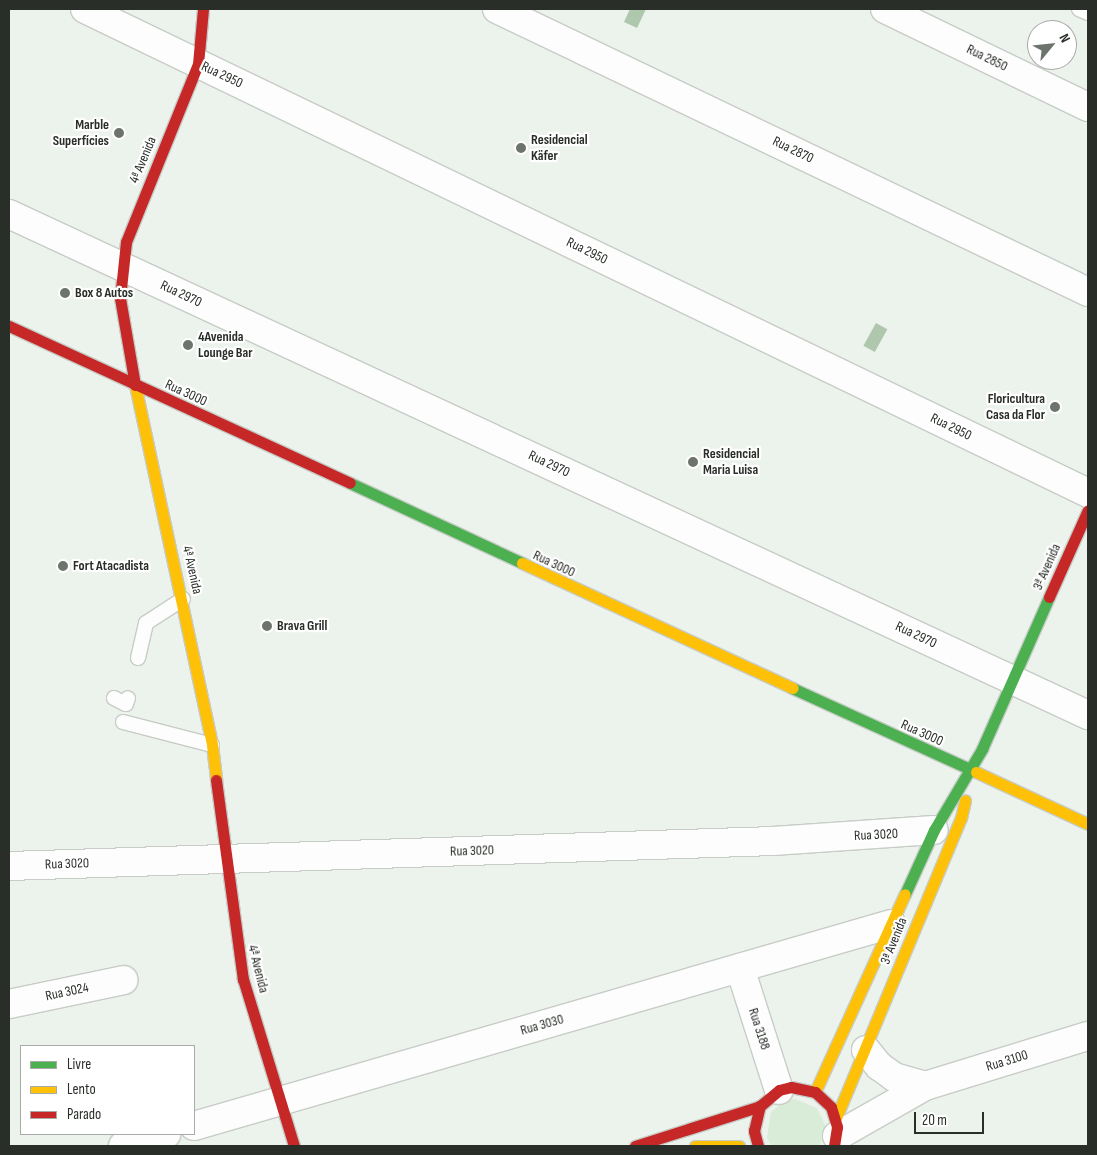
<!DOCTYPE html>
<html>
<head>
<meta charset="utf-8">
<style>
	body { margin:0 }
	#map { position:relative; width:1097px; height:1155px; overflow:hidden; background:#ecf2ec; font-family:"Sofia Sans Condensed",sans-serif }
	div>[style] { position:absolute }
	.green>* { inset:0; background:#d9ecd7 }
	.water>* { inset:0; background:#afc7ad; transform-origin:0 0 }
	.roads { filter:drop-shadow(1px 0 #c7ccc7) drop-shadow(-1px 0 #c7ccc7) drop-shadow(0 1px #c7ccc7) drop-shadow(0 -1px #c7ccc7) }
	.lane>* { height:14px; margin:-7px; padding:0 7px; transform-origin:7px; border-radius:7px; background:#fcfdfc }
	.street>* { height:28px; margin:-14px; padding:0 14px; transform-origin:14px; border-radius:14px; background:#fcfdfc }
	.fast>* { height:11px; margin:-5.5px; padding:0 5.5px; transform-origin:5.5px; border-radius:5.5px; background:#4caf50 }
	.slow>* { height:11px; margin:-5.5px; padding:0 5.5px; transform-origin:5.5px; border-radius:5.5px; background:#ffc107 }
	.jam>* { height:11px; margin:-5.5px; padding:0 5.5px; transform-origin:5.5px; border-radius:5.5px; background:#c62828 }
	.dots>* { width:14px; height:14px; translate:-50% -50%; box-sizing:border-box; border:2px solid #fff; border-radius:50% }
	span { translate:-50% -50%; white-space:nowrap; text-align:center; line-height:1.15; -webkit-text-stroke:4.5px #fff; paint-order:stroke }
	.street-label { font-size:14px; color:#292e28 }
	.poi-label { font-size:14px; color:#292e28; font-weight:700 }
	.right { translate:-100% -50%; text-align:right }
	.left { translate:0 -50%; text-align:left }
	.frame { position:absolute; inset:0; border:10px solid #292e28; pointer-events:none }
	.legend { position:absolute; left:20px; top:1045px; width:175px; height:90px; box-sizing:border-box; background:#fff; border:1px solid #a9aba9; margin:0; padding:6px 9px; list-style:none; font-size:15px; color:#292e28 }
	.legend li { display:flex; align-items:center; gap:10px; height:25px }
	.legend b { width:25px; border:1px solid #a9aba9 }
	.north { position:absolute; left:1027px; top:20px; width:50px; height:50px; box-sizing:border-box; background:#fff; border:1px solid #a9aba9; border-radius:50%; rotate:62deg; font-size:14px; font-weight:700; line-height:20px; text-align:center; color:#292e28 }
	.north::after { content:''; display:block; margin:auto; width:18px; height:22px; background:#6d736d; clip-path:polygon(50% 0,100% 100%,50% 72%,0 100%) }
	.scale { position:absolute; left:914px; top:1112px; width:70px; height:22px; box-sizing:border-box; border:2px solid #292e28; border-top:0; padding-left:6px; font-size:15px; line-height:18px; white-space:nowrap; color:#292e28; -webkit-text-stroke:4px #fff; paint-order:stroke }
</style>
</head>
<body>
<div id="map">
	<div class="green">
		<i style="clip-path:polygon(795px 1099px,817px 1108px,825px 1125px,820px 1146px,772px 1146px,767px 1138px,771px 1112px,783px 1102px)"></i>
	</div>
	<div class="water">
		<i style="clip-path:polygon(630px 9px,646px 9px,637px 28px,624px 22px)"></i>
		<i style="left:876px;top:323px;width:13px;height:26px;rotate:29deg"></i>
	</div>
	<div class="roads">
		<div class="lane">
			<i style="left:1079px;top:9px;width:10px;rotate:24deg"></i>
			<i style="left:138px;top:658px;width:36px;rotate:-77deg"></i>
			<i style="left:146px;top:623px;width:44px;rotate:-33deg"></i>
			<i style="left:114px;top:698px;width:13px;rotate:27deg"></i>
			<i style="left:126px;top:704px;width:6px;rotate:-72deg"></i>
			<i style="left:123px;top:722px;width:92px;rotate:14.5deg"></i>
		</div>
		<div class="street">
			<i style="left:85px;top:9px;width:1114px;rotate:25.76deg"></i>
			<i style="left:497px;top:9px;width:655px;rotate:25.59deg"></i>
			<i style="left:885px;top:9px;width:225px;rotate:25.8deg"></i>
			<i style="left:9px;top:214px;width:1190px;rotate:24.91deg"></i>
			<i style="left:9px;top:866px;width:764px;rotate:-1.87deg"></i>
			<i style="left:773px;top:841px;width:161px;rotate:-3.9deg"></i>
			<i style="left:740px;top:968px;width:128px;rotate:72.3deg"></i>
			<i style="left:9px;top:1004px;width:117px;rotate:-11.8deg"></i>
			<i style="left:866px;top:1050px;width:21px;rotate:51deg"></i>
			<i style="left:879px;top:1066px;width:19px;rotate:36deg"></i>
			<i style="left:894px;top:1077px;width:32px;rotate:16deg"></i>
			<i style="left:194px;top:1126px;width:726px;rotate:-16.16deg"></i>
			<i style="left:837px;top:1136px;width:101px;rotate:-29.6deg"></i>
			<i style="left:925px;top:1086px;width:170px;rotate:-17.1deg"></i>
			<i style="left:123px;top:1146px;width:45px;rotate:-15.6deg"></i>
		</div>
		<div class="fast">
			<i style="left:350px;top:483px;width:190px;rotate:24.9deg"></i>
			<i style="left:792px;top:688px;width:202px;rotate:24.5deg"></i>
			<i style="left:905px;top:894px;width:70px;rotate:-65.6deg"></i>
			<i style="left:934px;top:830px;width:94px;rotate:-59.3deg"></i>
			<i style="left:982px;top:749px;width:166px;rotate:-66.2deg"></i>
		</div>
		<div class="slow">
			<i style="left:135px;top:385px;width:368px;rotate:77.9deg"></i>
			<i style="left:212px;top:745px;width:35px;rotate:83deg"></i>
			<i style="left:522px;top:563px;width:298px;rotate:24.8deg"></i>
			<i style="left:976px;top:772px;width:123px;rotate:24.9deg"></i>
			<i style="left:815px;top:1092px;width:217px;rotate:-65.6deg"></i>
			<i style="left:836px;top:1118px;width:325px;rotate:-67.4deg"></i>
			<i style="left:961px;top:818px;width:18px;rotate:-77deg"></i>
			<i style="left:695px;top:1146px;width:44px"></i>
		</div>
		<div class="jam">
			<i style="left:9px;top:326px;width:375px;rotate:24.7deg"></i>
			<i style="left:135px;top:385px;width:88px;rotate:-99.8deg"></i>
			<i style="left:120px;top:298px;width:56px;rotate:-83.9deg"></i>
			<i style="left:126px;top:242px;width:192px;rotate:-68deg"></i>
			<i style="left:198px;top:64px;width:55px;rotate:-84.8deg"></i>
			<i style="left:1049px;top:597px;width:95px;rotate:-65.9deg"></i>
			<i style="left:216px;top:780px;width:201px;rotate:82.3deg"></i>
			<i style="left:243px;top:979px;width:175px;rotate:73deg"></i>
			<i style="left:635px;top:1146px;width:131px;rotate:-17.7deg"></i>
			<i style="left:758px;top:1146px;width:16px;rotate:-105deg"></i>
			<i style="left:754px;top:1131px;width:26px;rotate:-77deg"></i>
			<i style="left:760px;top:1106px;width:25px;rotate:-40deg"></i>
			<i style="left:779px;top:1090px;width:12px;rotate:-14deg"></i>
			<i style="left:791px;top:1087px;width:25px;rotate:12deg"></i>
			<i style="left:815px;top:1092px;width:22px;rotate:43deg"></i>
			<i style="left:831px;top:1107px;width:21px;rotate:73deg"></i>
			<i style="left:837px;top:1127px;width:19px;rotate:99deg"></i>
		</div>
	</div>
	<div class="dots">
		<i style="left:119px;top:133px;background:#6d736d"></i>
		<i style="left:521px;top:148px;background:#6d736d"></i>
		<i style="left:65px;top:293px;background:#6d736d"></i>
		<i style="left:188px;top:345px;background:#6d736d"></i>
		<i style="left:1055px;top:407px;background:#6d736d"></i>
		<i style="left:693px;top:462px;background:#6d736d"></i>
		<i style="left:63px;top:566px;background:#6d736d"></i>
		<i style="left:267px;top:626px;background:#6d736d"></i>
	</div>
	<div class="street-label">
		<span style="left:987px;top:58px;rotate:26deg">Rua 2850</span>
		<span style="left:222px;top:75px;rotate:25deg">Rua 2950</span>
		<span style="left:793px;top:150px;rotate:26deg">Rua 2870</span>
		<span style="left:143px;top:160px;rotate:-67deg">4ª Avenida</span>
		<span style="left:587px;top:251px;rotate:26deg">Rua 2950</span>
		<span style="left:181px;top:294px;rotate:25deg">Rua 2970</span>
		<span style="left:186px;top:393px;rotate:25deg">Rua 3000</span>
		<span style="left:951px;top:427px;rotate:26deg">Rua 2950</span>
		<span style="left:549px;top:464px;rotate:25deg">Rua 2970</span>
		<span style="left:554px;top:564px;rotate:25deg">Rua 3000</span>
		<span style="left:1047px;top:567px;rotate:-66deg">3ª Avenida</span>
		<span style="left:192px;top:570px;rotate:77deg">4ª Avenida</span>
		<span style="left:916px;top:635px;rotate:25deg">Rua 2970</span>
		<span style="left:922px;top:733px;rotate:24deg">Rua 3000</span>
		<span style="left:876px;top:835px;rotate:-3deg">Rua 3020</span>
		<span style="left:472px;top:851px;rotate:-2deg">Rua 3020</span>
		<span style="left:67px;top:864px;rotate:-2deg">Rua 3020</span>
		<span style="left:894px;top:941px;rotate:-68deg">3ª Avenida</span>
		<span style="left:258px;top:969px;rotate:76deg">4ª Avenida</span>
		<span style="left:67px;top:992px;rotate:-12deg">Rua 3024</span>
		<span style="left:542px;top:1025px;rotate:-16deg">Rua 3030</span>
		<span style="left:759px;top:1029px;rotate:72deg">Rua 3188</span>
		<span style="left:1007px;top:1061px;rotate:-17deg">Rua 3100</span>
	</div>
	<div class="poi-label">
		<span class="right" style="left:109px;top:133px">Marble<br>Superfícies</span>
		<span class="left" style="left:531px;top:148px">Residencial<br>Käfer</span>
		<span class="left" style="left:75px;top:293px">Box 8 Autos</span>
		<span class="left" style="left:198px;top:345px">4Avenida<br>Lounge Bar</span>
		<span class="right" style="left:1045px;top:407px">Floricultura<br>Casa da Flor</span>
		<span class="left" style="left:703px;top:462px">Residencial<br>Maria Luisa</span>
		<span class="left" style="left:73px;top:566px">Fort Atacadista</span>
		<span class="left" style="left:277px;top:626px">Brava Grill</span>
	</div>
	<div class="frame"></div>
	<ul class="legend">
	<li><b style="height:6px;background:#4caf50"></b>Livre</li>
	<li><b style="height:6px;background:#ffc107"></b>Lento</li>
	<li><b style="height:6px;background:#c62828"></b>Parado</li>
	</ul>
	<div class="north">N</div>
	<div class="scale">20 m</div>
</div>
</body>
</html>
